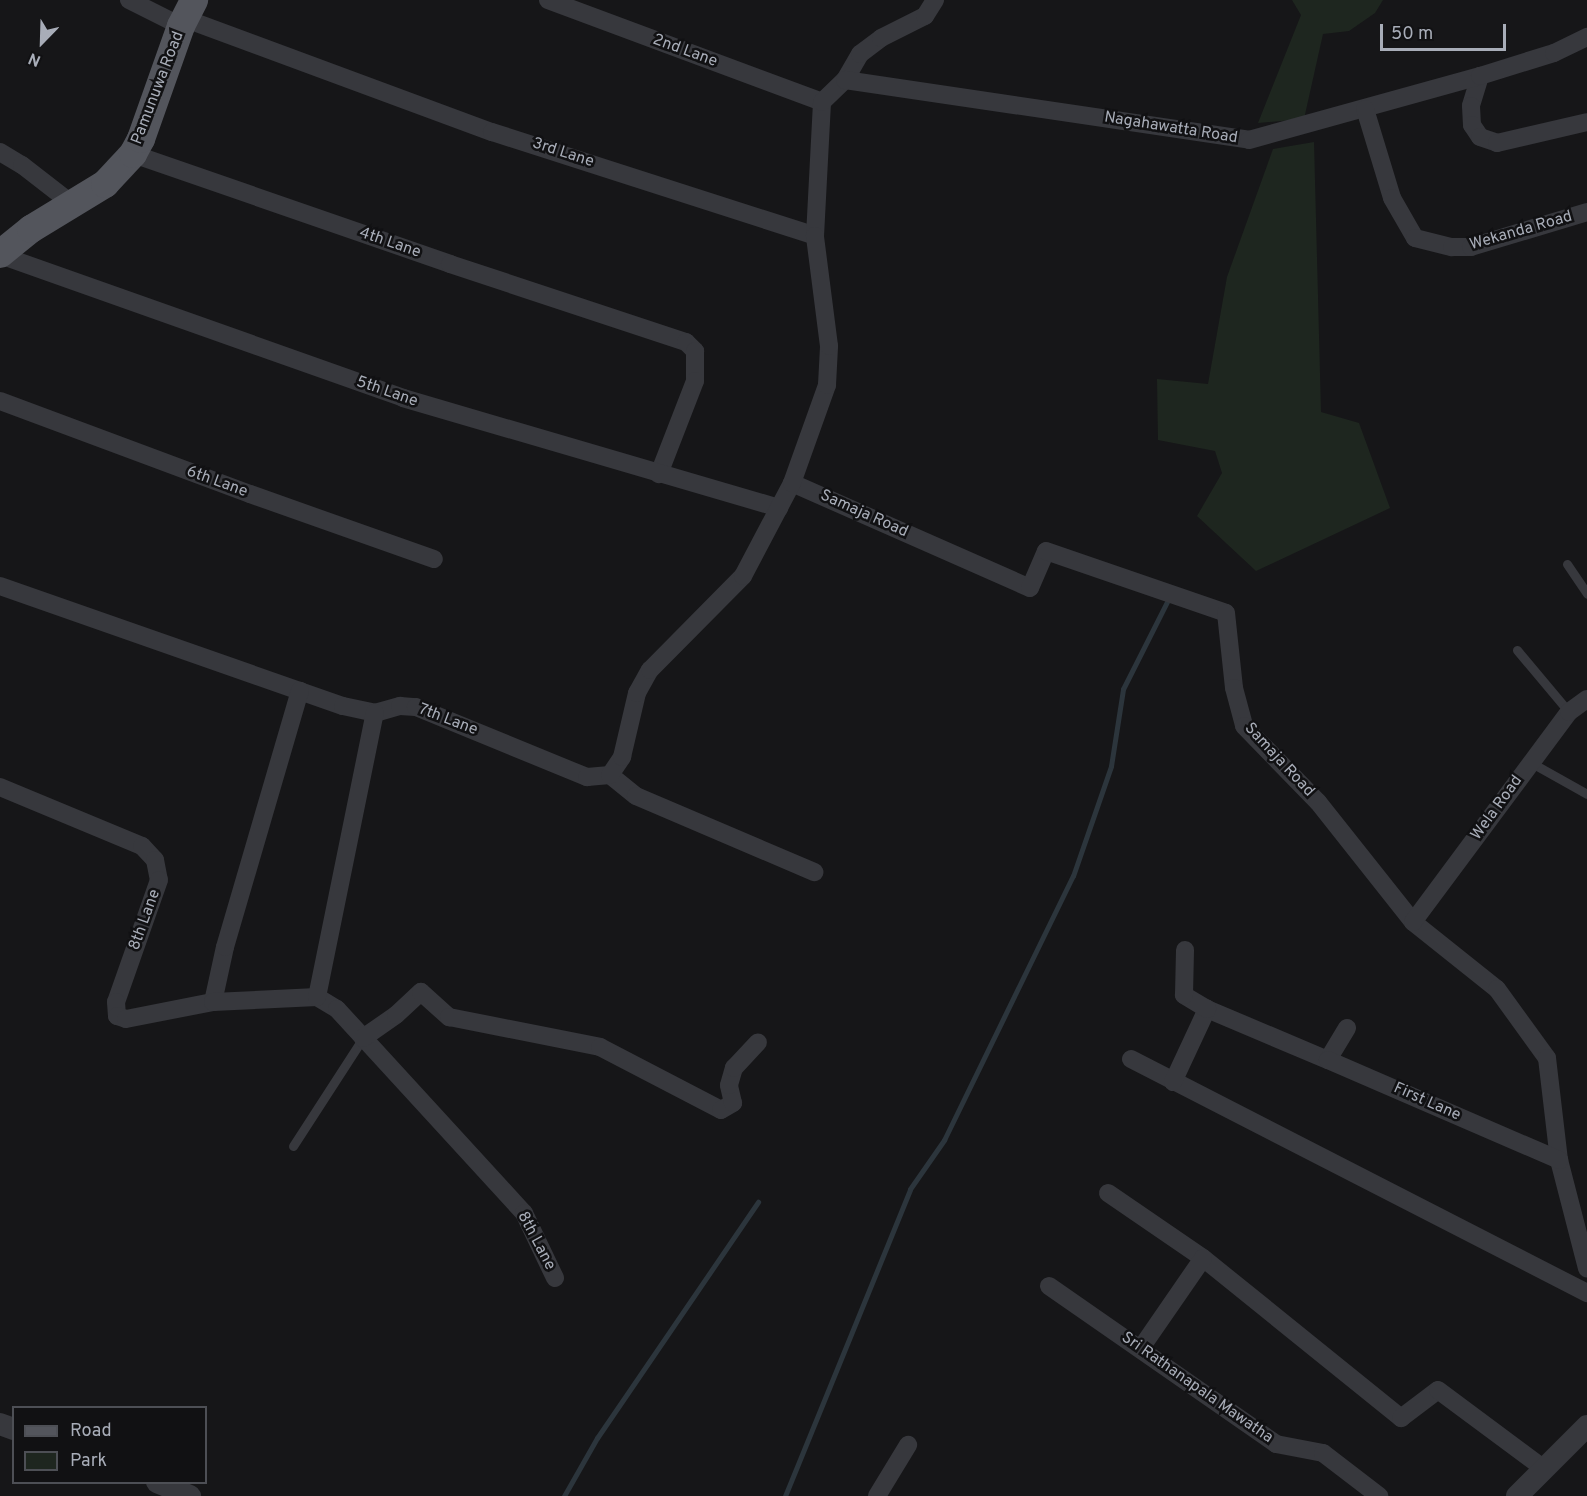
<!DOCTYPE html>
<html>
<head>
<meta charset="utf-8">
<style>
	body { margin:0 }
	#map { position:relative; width:1587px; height:1496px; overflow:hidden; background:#161618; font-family:Overpass,sans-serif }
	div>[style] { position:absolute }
	.green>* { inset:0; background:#1e261f }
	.stream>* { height:5px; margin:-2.5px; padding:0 2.5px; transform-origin:2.5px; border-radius:2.5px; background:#2c353c }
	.service>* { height:9px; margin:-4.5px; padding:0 4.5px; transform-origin:4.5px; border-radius:4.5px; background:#37383d }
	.minor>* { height:18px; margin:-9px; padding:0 9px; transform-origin:9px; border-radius:9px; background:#37383d }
	.tertiary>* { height:22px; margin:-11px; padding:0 11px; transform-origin:11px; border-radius:11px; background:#37383d }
	.primary>* { height:28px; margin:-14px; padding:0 14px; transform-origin:14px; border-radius:14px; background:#53555c }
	span { translate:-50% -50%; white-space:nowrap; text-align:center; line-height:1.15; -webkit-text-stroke:5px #111113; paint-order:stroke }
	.street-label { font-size:16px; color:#a8adb8 }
	.legend { position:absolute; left:12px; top:1406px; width:195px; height:78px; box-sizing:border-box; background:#111113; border:2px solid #4d4f55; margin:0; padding:8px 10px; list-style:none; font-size:18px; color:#a8adb8 }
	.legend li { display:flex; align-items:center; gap:12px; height:30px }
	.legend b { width:30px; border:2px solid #4d4f55 }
	.north { position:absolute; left:12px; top:12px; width:60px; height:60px; -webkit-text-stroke:4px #111113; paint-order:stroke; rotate:203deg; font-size:16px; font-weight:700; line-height:24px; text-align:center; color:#a8adb8 }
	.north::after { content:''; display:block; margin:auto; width:21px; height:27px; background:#a8adb8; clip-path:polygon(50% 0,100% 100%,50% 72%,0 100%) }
	.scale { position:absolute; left:1380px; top:24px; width:126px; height:27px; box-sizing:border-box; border:3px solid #a8adb8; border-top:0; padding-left:8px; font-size:18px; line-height:21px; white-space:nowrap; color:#a8adb8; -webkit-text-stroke:4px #111113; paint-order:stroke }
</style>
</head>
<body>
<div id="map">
	<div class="green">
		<i style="clip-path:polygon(1292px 0,1383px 0,1375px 13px,1349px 31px,1323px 34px,1304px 119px,1258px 123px,1301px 15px)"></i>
		<i style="clip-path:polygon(1314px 142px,1321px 412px,1359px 423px,1390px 508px,1256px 571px,1197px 516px,1222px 473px,1215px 451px,1158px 440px,1157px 379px,1208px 384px,1227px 277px,1273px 149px)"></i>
	</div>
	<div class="stream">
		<i style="left:564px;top:1496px;width:67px;rotate:-60.4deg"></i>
		<i style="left:597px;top:1438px;width:286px;rotate:-55.7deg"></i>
		<i style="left:785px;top:1496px;width:331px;rotate:-67.8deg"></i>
		<i style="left:910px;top:1189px;width:60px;rotate:-55.2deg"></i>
		<i style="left:944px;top:1140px;width:294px;rotate:-64deg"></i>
		<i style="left:1073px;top:876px;width:116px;rotate:-70.9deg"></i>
		<i style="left:1111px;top:766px;width:78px;rotate:-81.1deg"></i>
		<i style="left:1123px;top:689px;width:100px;rotate:-63.2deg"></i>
	</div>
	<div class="service">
		<i style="left:1567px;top:564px;width:36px;rotate:56deg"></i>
		<i style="left:1517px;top:650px;width:81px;rotate:50deg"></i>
		<i style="left:1530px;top:762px;width:65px;rotate:29.3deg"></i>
		<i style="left:293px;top:1146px;width:129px;rotate:-57.1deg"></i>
	</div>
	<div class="minor">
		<i style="left:129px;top:0;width:58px;rotate:26.6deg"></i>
		<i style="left:548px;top:0;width:292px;rotate:20.4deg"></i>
		<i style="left:186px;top:19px;width:326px;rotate:20.3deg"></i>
		<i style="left:492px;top:132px;width:339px;rotate:17.8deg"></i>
		<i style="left:815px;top:236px;width:134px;rotate:-87deg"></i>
		<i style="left:1480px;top:76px;width:31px;rotate:107deg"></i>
		<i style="left:1471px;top:106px;width:19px;rotate:87deg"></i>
		<i style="left:1472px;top:125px;width:14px;rotate:56deg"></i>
		<i style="left:1480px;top:137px;width:18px;rotate:19deg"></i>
		<i style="left:1497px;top:143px;width:92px;rotate:-13.1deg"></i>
		<i style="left:845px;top:80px;width:30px;rotate:-60deg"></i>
		<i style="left:860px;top:54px;width:26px;rotate:-37deg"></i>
		<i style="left:881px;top:38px;width:49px;rotate:-26.6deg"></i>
		<i style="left:925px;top:16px;width:19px;rotate:-58deg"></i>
		<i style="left:822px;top:102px;width:32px;rotate:-44deg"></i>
		<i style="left:845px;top:80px;width:408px;rotate:8.4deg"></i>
		<i style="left:1249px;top:140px;width:240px;rotate:-15.5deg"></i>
		<i style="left:1480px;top:76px;width:77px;rotate:-17.3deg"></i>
		<i style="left:1554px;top:53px;width:37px;rotate:-26deg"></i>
		<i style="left:1365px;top:109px;width:93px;rotate:73.1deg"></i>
		<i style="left:1392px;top:198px;width:46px;rotate:60.1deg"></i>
		<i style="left:1415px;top:238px;width:38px;rotate:14deg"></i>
		<i style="left:1452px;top:247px;width:19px"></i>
		<i style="left:1471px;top:247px;width:121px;rotate:-16.8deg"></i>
		<i style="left:0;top:152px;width:26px;rotate:31deg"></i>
		<i style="left:22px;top:165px;width:62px;rotate:37.8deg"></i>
		<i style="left:133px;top:154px;width:336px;rotate:19.1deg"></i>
		<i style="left:450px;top:264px;width:249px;rotate:18.3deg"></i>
		<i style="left:686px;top:342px;width:13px;rotate:45deg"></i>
		<i style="left:695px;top:351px;width:30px;rotate:90deg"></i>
		<i style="left:695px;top:381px;width:100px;rotate:111.2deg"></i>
		<i style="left:0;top:255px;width:428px;rotate:19.5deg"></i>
		<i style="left:403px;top:398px;width:392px;rotate:16.3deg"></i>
		<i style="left:0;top:401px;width:267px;rotate:20.4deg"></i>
		<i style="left:250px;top:494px;width:195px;rotate:19.5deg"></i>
		<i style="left:792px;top:483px;width:260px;rotate:23.8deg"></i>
		<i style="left:1030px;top:588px;width:40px;rotate:-66.6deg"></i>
		<i style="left:1046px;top:551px;width:190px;rotate:19deg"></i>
		<i style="left:1226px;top:613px;width:75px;rotate:83.9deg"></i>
		<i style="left:1234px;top:688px;width:39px;rotate:75deg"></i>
		<i style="left:1244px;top:726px;width:106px;rotate:45.8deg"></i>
		<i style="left:1318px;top:802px;width:153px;rotate:51.6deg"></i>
		<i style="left:1413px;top:922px;width:107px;rotate:38.6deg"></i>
		<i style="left:1497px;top:989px;width:85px;rotate:54.1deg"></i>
		<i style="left:1547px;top:1058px;width:103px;rotate:83.3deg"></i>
		<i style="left:1559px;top:1160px;width:112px;rotate:75.5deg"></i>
		<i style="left:0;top:586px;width:363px;rotate:19.3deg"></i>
		<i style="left:343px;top:706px;width:33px;rotate:12deg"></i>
		<i style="left:375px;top:713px;width:26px;rotate:-16deg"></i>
		<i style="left:400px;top:706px;width:16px;rotate:4deg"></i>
		<i style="left:416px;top:707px;width:185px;rotate:22.3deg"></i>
		<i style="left:587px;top:777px;width:23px;rotate:-5deg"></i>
		<i style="left:610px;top:775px;width:33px;rotate:39deg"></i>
		<i style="left:636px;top:796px;width:194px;rotate:23.1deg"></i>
		<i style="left:610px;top:775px;width:22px;rotate:-56deg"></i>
		<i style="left:622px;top:757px;width:66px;rotate:-76.8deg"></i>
		<i style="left:637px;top:693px;width:26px;rotate:-61deg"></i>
		<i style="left:650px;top:670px;width:132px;rotate:-45.3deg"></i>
		<i style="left:743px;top:576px;width:105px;rotate:-62.2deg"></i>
		<i style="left:792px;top:483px;width:104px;rotate:-70.3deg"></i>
		<i style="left:827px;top:385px;width:39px;rotate:-87deg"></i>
		<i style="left:829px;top:346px;width:111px;rotate:-97.3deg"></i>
		<i style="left:0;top:787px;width:154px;rotate:22.6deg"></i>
		<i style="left:142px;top:846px;width:19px;rotate:47deg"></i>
		<i style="left:155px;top:860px;width:20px;rotate:79deg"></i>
		<i style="left:159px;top:880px;width:129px;rotate:109.4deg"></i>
		<i style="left:116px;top:1002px;width:14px;rotate:86deg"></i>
		<i style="left:117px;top:1016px;width:9px;rotate:18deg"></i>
		<i style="left:126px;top:1019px;width:89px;rotate:-11.1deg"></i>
		<i style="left:213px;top:1002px;width:56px;rotate:-77.7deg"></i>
		<i style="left:225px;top:947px;width:267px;rotate:-73.7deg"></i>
		<i style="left:1413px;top:922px;width:262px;rotate:-53.4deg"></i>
		<i style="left:1569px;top:712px;width:22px;rotate:-36deg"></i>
		<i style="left:317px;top:997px;width:23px;rotate:31deg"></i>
		<i style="left:337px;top:1009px;width:277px;rotate:47.5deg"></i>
		<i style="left:524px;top:1213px;width:72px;rotate:64.5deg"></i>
		<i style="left:213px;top:1002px;width:104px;rotate:-2.8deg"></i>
		<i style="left:317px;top:997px;width:290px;rotate:-78.5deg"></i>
		<i style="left:1207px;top:1009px;width:131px;rotate:22.9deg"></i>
		<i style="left:1347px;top:1028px;width:37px;rotate:121deg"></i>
		<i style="left:1328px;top:1060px;width:252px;rotate:23.4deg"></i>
		<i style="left:363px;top:1038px;width:40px;rotate:-34.9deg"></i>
		<i style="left:396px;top:1015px;width:34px;rotate:-43deg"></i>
		<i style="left:421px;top:992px;width:38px;rotate:42deg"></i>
		<i style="left:449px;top:1017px;width:154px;rotate:11.2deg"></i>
		<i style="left:600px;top:1047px;width:136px;rotate:27.5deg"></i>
		<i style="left:721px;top:1110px;width:14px;rotate:-30deg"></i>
		<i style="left:733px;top:1103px;width:18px;rotate:-103deg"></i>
		<i style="left:729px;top:1085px;width:18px;rotate:-74deg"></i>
		<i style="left:734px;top:1068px;width:35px;rotate:-47deg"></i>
		<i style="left:1131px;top:1059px;width:513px;rotate:27.16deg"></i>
		<i style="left:1173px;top:1082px;width:81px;rotate:-65deg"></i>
		<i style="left:1207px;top:1009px;width:27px;rotate:-149deg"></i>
		<i style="left:1184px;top:995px;width:45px;rotate:-88.7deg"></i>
		<i style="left:1108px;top:1193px;width:115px;rotate:34.4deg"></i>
		<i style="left:1203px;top:1258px;width:255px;rotate:38.9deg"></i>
		<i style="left:1401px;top:1418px;width:46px;rotate:-37.1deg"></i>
		<i style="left:1438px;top:1390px;width:131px;rotate:36.6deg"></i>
		<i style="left:1049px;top:1286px;width:277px;rotate:34.8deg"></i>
		<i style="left:1276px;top:1444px;width:48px;rotate:10.8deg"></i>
		<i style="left:1323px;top:1453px;width:71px;rotate:37.5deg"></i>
		<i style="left:1141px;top:1348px;width:109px;rotate:-55.4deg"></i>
		<i style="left:877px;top:1496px;width:60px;rotate:-58.7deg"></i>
	</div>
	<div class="tertiary">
		<i style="left:0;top:1424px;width:15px;rotate:20deg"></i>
		<i style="left:157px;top:1482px;width:36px;rotate:23deg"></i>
		<i style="left:1517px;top:1496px;width:99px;rotate:-45deg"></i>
	</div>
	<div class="primary">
		<i style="left:0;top:254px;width:40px;rotate:-39deg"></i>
		<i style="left:31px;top:229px;width:87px;rotate:-31.3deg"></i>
		<i style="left:105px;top:184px;width:41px;rotate:-47deg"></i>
		<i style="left:133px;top:154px;width:17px;rotate:-62deg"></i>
		<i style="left:141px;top:139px;width:120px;rotate:-70.5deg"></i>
		<i style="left:181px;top:26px;width:29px;rotate:-63deg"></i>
	</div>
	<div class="street-label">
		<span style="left:685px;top:51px;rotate:20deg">2nd Lane</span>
		<span style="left:158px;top:88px;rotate:-69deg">Pamunuwa Road</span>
		<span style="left:1171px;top:128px;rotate:9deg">Nagahawatta Road</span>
		<span style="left:563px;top:153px;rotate:18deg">3rd Lane</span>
		<span style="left:1521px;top:231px;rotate:-16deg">Wekanda Road</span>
		<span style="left:390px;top:243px;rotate:19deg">4th Lane</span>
		<span style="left:387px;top:392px;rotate:19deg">5th Lane</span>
		<span style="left:217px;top:482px;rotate:20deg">6th Lane</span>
		<span style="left:864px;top:514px;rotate:24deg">Samaja Road</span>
		<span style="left:448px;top:720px;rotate:21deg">7th Lane</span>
		<span style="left:1279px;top:760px;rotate:47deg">Samaja Road</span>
		<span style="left:1497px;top:808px;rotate:-54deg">Wela Road</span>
		<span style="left:145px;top:920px;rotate:-70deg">8th Lane</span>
		<span style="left:1427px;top:1102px;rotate:24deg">First Lane</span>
		<span style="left:536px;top:1241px;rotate:62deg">8th Lane</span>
		<span style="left:1197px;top:1388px;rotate:35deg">Sri Rathanapala Mawatha</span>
	</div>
	<ul class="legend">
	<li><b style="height:8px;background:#53555c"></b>Road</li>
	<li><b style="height:16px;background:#1e261f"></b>Park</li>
	</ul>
	<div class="north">N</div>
	<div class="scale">50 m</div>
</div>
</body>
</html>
